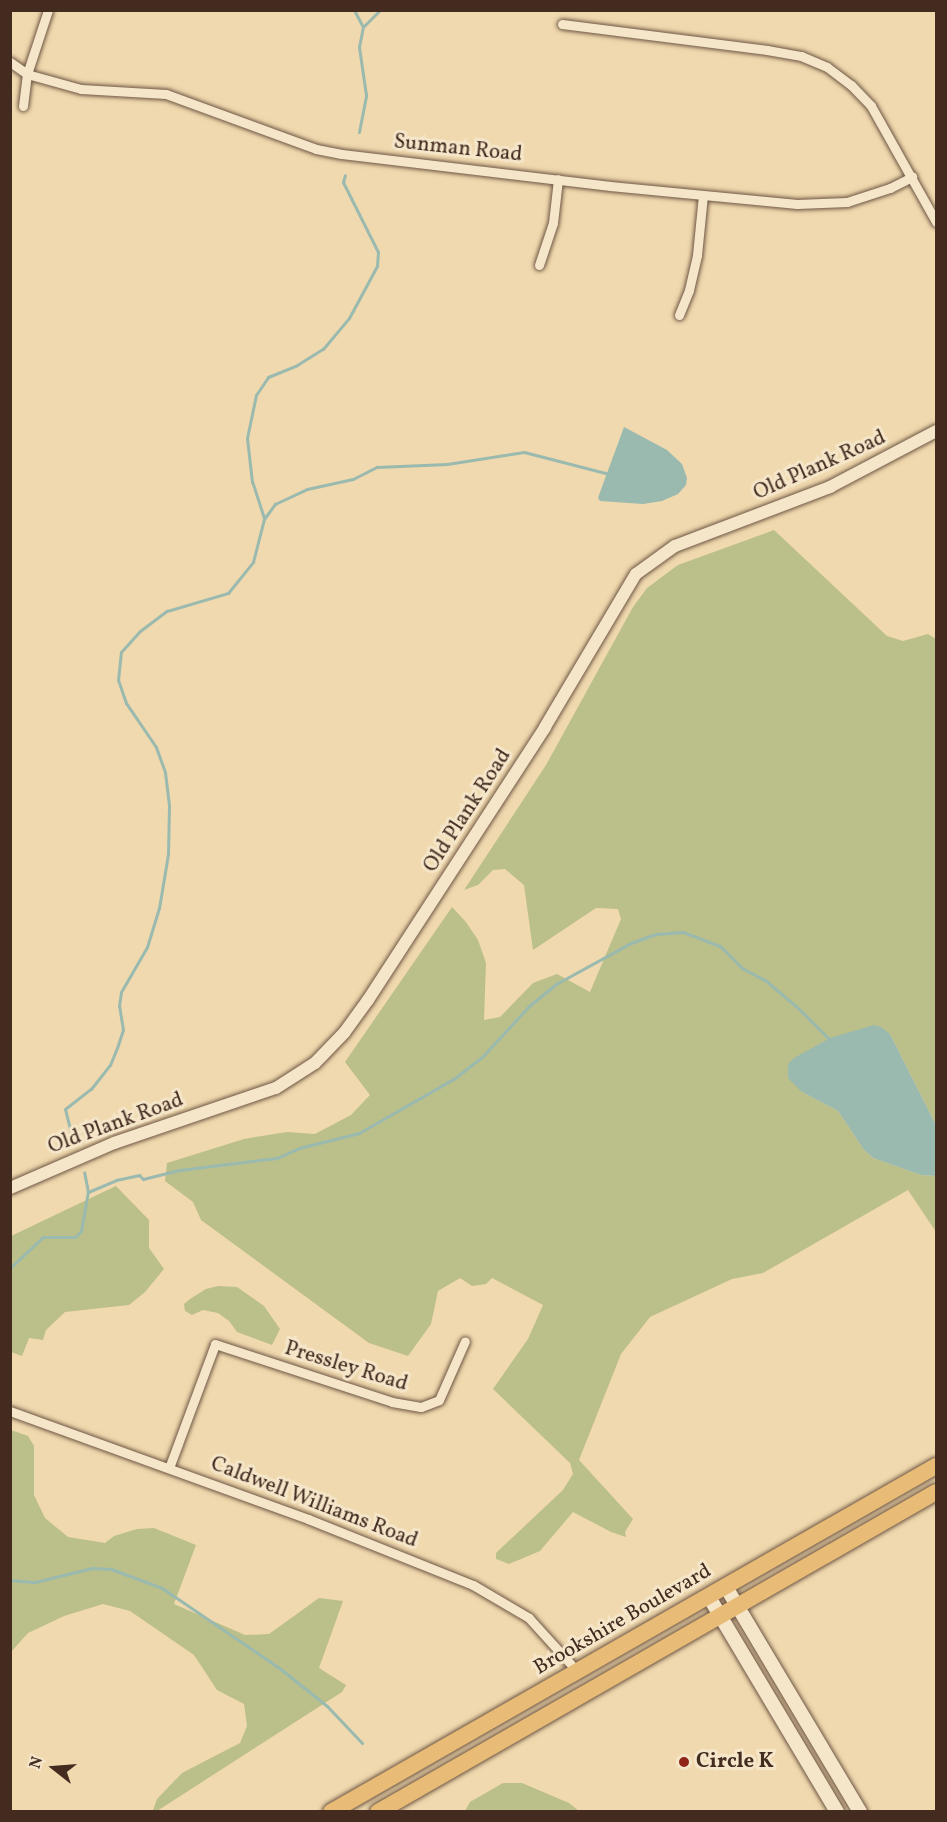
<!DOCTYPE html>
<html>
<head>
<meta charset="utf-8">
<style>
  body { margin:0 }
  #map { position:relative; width:947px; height:1822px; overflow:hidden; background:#f0d9ae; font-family:Vollkorn,serif }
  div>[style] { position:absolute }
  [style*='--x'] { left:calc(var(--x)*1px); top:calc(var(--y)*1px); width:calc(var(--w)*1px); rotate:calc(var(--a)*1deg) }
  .green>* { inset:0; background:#bbbf89 }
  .water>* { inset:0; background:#9abaaf }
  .stream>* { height:3px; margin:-1.5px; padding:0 1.5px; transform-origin:1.5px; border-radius:1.5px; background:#9abaaf }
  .roads { filter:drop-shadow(0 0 2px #6e5644) drop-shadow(0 0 2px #6e5644) }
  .minor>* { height:9px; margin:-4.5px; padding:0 4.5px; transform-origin:4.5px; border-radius:4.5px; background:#f5e6ca }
  .tertiary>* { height:12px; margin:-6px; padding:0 6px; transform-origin:6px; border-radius:6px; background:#f5e6ca }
  .secondary>* { height:14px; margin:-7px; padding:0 7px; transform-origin:7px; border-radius:7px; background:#f5e6ca }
  .trunk>* { height:16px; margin:-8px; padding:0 8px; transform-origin:8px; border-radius:8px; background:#e8bc77 }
  .dots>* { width:16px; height:16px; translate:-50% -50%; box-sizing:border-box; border:3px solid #f5e6ca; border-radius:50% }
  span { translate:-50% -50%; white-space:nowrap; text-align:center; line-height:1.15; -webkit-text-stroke:6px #f5e6ca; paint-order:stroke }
  .street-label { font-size:21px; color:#432b20 }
  .poi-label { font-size:21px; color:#432b20; font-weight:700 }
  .left { translate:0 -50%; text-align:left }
  .frame { position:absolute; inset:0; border:12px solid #432b20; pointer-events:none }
  .north { position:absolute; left:24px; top:1738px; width:60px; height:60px; -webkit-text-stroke:4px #f5e6ca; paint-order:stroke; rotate:287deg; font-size:16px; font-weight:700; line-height:24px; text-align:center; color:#432b20 }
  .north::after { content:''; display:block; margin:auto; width:21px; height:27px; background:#432b20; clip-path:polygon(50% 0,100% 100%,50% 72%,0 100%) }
</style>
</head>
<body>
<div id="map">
  <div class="green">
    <i style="clip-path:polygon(774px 530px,887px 636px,903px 641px,928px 634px,936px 639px,936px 1125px,890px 1034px,874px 1026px,832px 1039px,802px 1092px,838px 1111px,864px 1150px,873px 1158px,921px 1175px,936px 1176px,936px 1232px,908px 1190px,763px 1273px,732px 1279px,650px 1317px,621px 1354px,579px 1460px,633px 1519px,625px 1532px,626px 1537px,611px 1532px,573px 1512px,540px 1551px,509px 1564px,496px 1559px,496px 1553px,563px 1490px,573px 1474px,570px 1463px,493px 1389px,528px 1339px,543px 1305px,492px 1278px,486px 1284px,472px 1286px,460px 1278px,438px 1291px,431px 1324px,408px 1356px,369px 1343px,201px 1220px,193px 1202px,165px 1181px,167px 1163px,244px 1139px,287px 1132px,315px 1134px,351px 1115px,370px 1095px,345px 1062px,452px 907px,466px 922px,478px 940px,486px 963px,484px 1020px,500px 1017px,533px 983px,557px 974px,590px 992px,621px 919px,618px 909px,596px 908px,533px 950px,524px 885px,505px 869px,493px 870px,478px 885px,464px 890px,546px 765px,633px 607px,647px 588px,678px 565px)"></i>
    <i style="clip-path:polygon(116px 1186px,149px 1220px,149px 1248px,164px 1269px,145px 1292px,129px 1305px,65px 1312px,46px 1330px,43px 1340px,29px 1338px,22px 1356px,11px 1352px,11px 1236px)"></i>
    <i style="clip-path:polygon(218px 1286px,237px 1287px,264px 1306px,280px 1329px,272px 1345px,237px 1332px,229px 1321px,218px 1313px,203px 1310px,192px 1315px,185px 1311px,184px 1304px,190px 1299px,206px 1289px)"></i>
    <i style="clip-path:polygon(11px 1430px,28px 1436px,34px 1446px,34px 1495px,45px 1518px,68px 1537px,105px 1543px,114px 1536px,137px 1529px,154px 1528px,196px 1545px,174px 1604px,245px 1635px,269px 1634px,319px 1598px,343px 1601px,319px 1668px,346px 1685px,342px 1692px,157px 1811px,153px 1810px,157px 1799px,182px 1773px,240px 1743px,247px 1726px,244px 1704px,217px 1690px,194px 1655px,130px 1611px,103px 1604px,64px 1616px,28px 1633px,11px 1652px)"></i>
    <i style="clip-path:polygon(503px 1783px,522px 1783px,569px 1803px,579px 1811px,465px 1811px,470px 1802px)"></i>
  </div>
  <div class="water">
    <i style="clip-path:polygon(624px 427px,667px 450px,682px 464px,687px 478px,686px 485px,678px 494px,662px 501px,643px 504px,600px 501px,598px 498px,603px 484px)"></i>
    <i style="clip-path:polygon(874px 1025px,881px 1027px,890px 1034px,936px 1125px,936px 1176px,921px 1175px,873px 1158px,864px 1150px,838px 1111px,802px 1092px,788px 1078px,788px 1064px,794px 1058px,830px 1038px)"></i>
  </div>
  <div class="stream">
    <i style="--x:354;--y:10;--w:19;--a:62"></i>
    <i style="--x:359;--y:132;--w:38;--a:-79"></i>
    <i style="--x:366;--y:95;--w:49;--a:-98.3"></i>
    <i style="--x:359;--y:47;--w:20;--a:-79"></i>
    <i style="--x:363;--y:27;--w:24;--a:-45"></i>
    <i style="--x:264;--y:518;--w:38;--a:-108"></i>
    <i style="--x:252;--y:482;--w:44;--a:-96.5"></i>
    <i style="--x:247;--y:438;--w:44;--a:-78.2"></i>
    <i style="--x:256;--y:395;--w:22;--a:-56"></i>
    <i style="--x:268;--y:377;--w:31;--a:-22"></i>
    <i style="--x:297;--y:365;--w:31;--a:-32"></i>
    <i style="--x:323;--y:349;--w:40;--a:-50"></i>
    <i style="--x:349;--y:318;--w:59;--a:-61.7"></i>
    <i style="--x:377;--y:266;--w:14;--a:-86"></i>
    <i style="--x:378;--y:252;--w:78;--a:-116.6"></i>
    <i style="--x:343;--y:182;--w:7;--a:-74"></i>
    <i style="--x:74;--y:1145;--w:37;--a:-104"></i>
    <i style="--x:65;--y:1109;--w:33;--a:-38"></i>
    <i style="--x:91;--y:1089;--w:31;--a:-52"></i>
    <i style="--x:110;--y:1065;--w:18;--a:-68"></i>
    <i style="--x:117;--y:1048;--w:19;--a:-72"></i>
    <i style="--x:123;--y:1030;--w:24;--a:-99"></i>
    <i style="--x:119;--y:1006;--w:14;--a:-82"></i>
    <i style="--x:121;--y:992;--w:52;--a:-60"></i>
    <i style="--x:147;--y:947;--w:41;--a:-72.9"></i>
    <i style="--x:159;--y:908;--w:55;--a:-80.5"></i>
    <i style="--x:168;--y:854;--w:49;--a:-88.8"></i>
    <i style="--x:169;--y:805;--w:33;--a:-97"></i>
    <i style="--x:165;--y:772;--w:27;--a:-110"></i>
    <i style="--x:156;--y:747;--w:53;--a:-124.3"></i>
    <i style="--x:126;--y:703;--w:24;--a:-109"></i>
    <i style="--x:118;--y:680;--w:28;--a:-84"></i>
    <i style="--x:121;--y:652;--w:28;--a:-48"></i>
    <i style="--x:140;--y:631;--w:34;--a:-37"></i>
    <i style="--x:167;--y:611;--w:64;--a:-16.4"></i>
    <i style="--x:228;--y:593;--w:40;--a:-51"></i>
    <i style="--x:253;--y:562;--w:44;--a:-75.7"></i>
    <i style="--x:264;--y:519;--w:19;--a:-54"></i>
    <i style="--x:275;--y:504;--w:35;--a:-25"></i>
    <i style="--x:307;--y:489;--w:47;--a:-12.3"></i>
    <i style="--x:353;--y:479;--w:27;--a:-27"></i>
    <i style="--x:377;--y:467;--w:70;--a:-2.5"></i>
    <i style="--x:447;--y:464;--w:78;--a:-8.9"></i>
    <i style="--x:524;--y:452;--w:88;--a:14.5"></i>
    <i style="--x:88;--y:1192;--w:30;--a:-23"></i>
    <i style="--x:116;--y:1180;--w:24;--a:-12"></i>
    <i style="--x:139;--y:1175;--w:6;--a:45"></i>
    <i style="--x:143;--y:1179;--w:38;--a:-14"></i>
    <i style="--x:180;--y:1170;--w:98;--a:-7.1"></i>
    <i style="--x:277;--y:1158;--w:24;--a:-24"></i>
    <i style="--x:299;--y:1148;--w:62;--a:-14"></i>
    <i style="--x:359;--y:1133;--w:111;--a:-29.8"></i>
    <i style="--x:455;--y:1078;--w:34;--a:-38"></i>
    <i style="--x:482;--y:1057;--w:69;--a:-47.3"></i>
    <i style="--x:529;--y:1006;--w:35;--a:-39"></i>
    <i style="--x:556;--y:984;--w:85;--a:-28.7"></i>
    <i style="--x:631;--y:943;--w:27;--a:-20"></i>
    <i style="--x:656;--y:934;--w:27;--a:-4"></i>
    <i style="--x:683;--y:932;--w:40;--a:21"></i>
    <i style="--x:720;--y:946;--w:31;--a:45"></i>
    <i style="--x:742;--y:968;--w:26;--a:28"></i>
    <i style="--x:765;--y:980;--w:43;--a:40.3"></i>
    <i style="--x:798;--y:1008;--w:47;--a:45"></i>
    <i style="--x:10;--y:1268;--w:45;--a:-43.2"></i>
    <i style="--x:43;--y:1237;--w:32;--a:0"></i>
    <i style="--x:75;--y:1237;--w:8;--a:-45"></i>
    <i style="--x:81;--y:1231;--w:40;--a:-80"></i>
    <i style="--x:88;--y:1192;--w:20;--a:-101"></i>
    <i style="--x:10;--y:1580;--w:25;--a:5"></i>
    <i style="--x:35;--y:1582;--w:59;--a:-13.8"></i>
    <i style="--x:92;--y:1568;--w:19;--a:3"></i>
    <i style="--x:111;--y:1569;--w:54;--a:20.4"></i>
    <i style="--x:162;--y:1588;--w:140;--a:34.3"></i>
    <i style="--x:278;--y:1667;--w:63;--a:38.5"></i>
    <i style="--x:327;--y:1706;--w:51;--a:46.6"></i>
  </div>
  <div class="roads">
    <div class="minor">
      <i style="--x:562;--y:24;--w:207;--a:7.2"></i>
      <i style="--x:767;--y:50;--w:35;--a:10"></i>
      <i style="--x:801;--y:56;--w:28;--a:23"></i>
      <i style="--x:827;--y:67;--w:30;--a:37"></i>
      <i style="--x:851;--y:85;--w:29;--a:46"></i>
      <i style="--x:871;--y:106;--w:133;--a:60.7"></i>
      <i style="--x:10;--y:62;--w:21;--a:35"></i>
      <i style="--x:27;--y:74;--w:56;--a:15.5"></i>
      <i style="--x:81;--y:89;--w:85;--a:3.4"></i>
      <i style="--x:166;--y:94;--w:160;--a:20.1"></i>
      <i style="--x:316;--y:149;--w:26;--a:11"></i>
      <i style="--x:342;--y:154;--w:270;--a:6.8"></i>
      <i style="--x:610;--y:186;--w:188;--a:5.5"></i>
      <i style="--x:797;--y:204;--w:50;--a:-2.3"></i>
      <i style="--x:847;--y:202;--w:45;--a:-18"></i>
      <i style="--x:890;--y:188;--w:25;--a:-27"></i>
      <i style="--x:23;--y:106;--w:32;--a:-83"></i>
      <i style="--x:27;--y:74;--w:67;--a:-71.8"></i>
      <i style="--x:539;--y:265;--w:44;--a:-71.6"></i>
      <i style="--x:553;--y:223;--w:44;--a:-83.5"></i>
      <i style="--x:679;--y:315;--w:27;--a:-68"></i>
      <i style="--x:689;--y:290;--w:36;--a:-77"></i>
      <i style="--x:697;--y:255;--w:60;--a:-84.3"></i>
      <i style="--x:10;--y:1411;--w:317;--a:19.9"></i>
      <i style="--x:308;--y:1519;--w:178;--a:21.8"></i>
      <i style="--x:473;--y:1585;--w:65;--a:30.5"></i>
      <i style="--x:529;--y:1618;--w:73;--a:47.8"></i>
      <i style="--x:169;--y:1468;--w:132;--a:-69.6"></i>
      <i style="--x:215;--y:1344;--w:186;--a:18.1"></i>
      <i style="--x:392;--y:1402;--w:29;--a:10"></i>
      <i style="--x:421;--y:1407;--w:19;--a:-21"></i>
      <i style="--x:439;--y:1400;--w:64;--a:-66.2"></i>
    </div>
    <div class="tertiary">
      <i style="--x:10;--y:1188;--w:113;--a:-23.4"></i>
      <i style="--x:114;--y:1143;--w:171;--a:-18.8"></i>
      <i style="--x:276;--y:1088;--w:46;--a:-32.7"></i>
      <i style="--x:315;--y:1063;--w:42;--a:-46"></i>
      <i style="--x:344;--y:1033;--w:41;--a:-54"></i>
      <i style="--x:368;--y:1000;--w:325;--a:-57"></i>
      <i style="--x:545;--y:727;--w:178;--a:-59.3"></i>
      <i style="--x:636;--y:574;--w:48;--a:-35.7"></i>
      <i style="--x:675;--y:546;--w:166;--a:-20.8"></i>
      <i style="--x:830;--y:487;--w:120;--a:-27.8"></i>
    </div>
    <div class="secondary">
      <i style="--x:726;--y:1587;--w:262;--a:59.2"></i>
      <i style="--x:709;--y:1597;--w:250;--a:59.2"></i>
    </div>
    <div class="trunk">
      <i style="--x:331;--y:1812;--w:697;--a:-29.77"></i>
      <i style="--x:378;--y:1812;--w:643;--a:-29.83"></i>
    </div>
  </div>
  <div class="dots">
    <i style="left:684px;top:1762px;background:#8f2418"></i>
  </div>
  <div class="street-label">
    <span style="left:458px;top:149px;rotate:6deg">Sunman Road</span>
    <span style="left:820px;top:466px;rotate:-24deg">Old Plank Road</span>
    <span style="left:468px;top:811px;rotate:-57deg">Old Plank Road</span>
    <span style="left:116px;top:1124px;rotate:-20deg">Old Plank Road</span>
    <span style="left:346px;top:1367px;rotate:17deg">Pressley Road</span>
    <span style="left:314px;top:1503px;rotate:21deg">Caldwell Williams Road</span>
    <span style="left:623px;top:1620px;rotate:-30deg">Brookshire Boulevard</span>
  </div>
  <div class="poi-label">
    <span class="left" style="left:696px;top:1762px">Circle K</span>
  </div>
  <div class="frame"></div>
  <div class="north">N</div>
</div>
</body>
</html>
